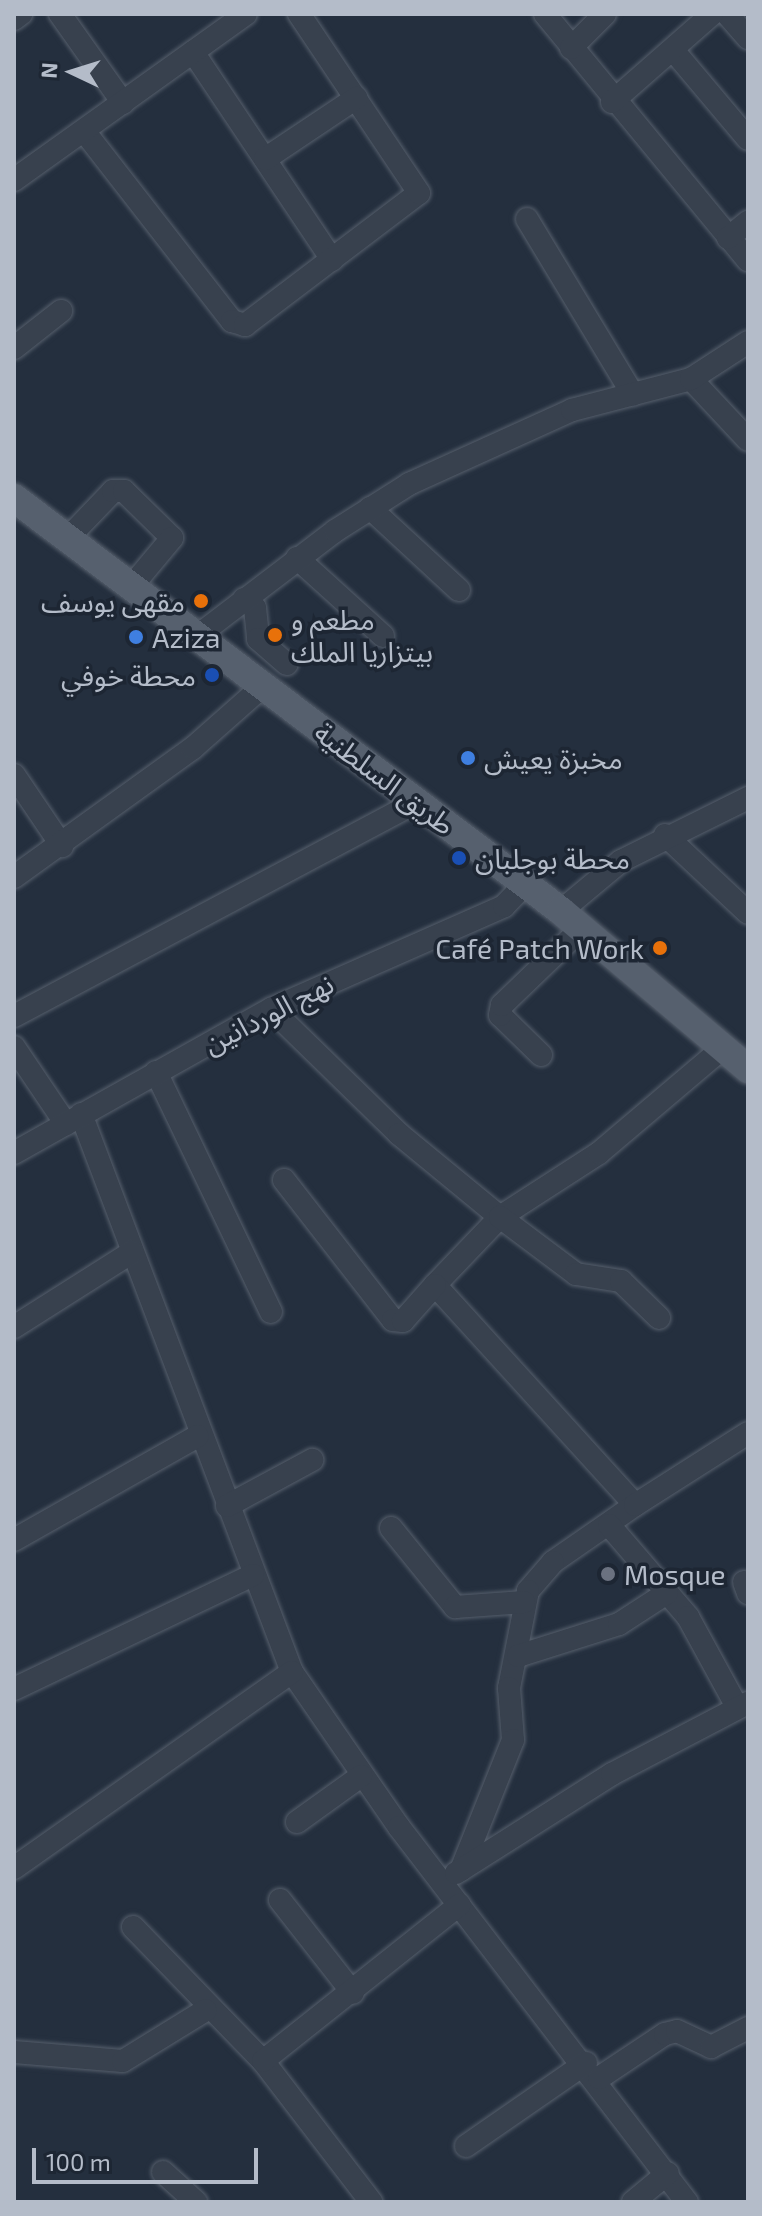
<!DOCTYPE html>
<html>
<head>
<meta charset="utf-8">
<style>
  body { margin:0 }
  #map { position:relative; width:762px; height:2216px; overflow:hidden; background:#242f3e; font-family:"Exo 2","Noto Sans Arabic",sans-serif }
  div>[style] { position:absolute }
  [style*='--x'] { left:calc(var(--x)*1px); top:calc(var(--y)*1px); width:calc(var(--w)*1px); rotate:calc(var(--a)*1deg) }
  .roads { filter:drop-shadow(0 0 2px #565f6c) drop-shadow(0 0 2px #565f6c) }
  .minor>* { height:22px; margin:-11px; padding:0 11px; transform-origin:11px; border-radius:11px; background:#38414e }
  .major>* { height:28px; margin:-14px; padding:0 14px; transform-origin:14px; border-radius:14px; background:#56606e }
  .dots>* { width:22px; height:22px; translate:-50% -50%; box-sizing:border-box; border:4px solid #1d2633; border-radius:50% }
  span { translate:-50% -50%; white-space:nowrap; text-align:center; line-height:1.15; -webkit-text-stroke:7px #1d2633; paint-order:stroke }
  .poi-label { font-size:28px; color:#b4bcc9 }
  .right { translate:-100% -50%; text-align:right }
  .left { translate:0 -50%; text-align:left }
  .street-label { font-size:28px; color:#b4bcc9 }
  .frame { position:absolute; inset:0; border:16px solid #b4bcc9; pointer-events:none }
  .north { position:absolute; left:32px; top:32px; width:80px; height:80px; -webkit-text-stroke:6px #1d2633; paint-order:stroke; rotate:274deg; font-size:22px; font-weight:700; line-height:32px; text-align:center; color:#b4bcc9 }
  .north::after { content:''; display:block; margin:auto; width:28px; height:36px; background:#b4bcc9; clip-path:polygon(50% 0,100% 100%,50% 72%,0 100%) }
  .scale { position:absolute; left:32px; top:2148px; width:226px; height:36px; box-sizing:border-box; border:4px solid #b4bcc9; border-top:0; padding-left:10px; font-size:24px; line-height:28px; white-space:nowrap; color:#b4bcc9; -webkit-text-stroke:6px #1d2633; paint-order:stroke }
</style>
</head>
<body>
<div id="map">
  <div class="roads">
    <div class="minor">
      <i style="--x:60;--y:14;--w:109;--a:54.7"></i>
      <i style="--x:545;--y:14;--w:319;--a:50.5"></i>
      <i style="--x:727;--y:14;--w:32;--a:49"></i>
      <i style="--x:14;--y:19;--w:9;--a:-36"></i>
      <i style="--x:571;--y:48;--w:48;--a:-45"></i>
      <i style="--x:673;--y:50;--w:116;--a:49.9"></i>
      <i style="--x:193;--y:52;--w:250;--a:56.2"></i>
      <i style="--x:612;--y:102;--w:133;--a:-41.3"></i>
      <i style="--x:84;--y:131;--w:241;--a:52.1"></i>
      <i style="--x:232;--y:321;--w:14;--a:17"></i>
      <i style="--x:245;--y:325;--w:218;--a:-37.2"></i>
      <i style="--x:419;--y:193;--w:216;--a:-123.8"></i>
      <i style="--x:265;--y:159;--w:110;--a:-33.8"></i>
      <i style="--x:14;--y:180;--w:285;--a:-35.6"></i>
      <i style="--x:527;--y:219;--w:205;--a:58.9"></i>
      <i style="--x:728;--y:238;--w:26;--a:-39"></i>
      <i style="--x:14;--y:348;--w:60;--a:-38.2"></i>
      <i style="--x:691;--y:379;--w:83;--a:46.9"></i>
      <i style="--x:370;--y:508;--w:121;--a:42.7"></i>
      <i style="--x:68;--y:538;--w:65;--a:-46.2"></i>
      <i style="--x:113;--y:491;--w:11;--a:0"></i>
      <i style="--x:124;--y:491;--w:67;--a:44.4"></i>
      <i style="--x:172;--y:538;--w:64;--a:129.9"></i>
      <i style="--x:297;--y:558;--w:116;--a:42.2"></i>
      <i style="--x:244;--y:599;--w:14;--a:39"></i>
      <i style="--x:255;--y:608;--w:31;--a:84"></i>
      <i style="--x:258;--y:639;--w:38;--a:41"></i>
      <i style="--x:196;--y:637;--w:175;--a:-37.3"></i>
      <i style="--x:335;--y:531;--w:88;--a:-32.4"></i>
      <i style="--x:409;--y:484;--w:179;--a:-24.4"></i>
      <i style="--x:572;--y:410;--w:123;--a:-14.6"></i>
      <i style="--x:691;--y:379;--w:68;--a:-33"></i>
      <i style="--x:14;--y:775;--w:86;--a:55.9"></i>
      <i style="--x:665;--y:835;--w:114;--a:43.2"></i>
      <i style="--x:14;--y:877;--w:221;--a:-35.8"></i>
      <i style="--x:193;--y:748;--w:92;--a:-41.5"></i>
      <i style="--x:561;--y:911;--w:78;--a:-39.8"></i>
      <i style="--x:621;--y:861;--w:142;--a:-26.4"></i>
      <i style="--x:271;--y:1009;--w:179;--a:44.3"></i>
      <i style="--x:399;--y:1134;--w:131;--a:39.4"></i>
      <i style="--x:500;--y:1217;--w:94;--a:133.7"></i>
      <i style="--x:435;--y:1285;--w:297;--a:47.7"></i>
      <i style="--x:635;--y:1505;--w:100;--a:145.2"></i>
      <i style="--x:553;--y:1562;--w:38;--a:131"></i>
      <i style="--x:528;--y:1591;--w:99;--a:101.1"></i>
      <i style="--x:509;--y:1688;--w:52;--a:85.6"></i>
      <i style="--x:513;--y:1740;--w:140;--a:111.8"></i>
      <i style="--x:14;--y:1016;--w:456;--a:-28"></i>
      <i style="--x:14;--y:1047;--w:93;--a:56"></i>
      <i style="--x:541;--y:1055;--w:57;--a:-135.7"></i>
      <i style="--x:500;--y:1015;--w:10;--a:-79"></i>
      <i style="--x:502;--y:1005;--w:111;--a:-43.9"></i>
      <i style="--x:156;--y:1072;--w:266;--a:64.4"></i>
      <i style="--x:81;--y:1114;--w:597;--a:69.29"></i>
      <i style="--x:292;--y:1672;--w:188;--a:55.4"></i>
      <i style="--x:399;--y:1827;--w:473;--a:52.5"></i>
      <i style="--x:14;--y:1153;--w:295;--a:-29.3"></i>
      <i style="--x:271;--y:1009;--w:255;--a:-23.8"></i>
      <i style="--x:504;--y:906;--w:30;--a:-46"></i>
      <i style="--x:284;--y:1180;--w:177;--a:52.1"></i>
      <i style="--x:393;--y:1320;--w:10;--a:6"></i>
      <i style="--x:403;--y:1321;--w:48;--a:-48.4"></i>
      <i style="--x:500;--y:1217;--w:118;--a:-32.9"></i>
      <i style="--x:599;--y:1153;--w:162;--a:-40.3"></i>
      <i style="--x:500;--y:1217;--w:95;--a:36.9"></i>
      <i style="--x:576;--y:1274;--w:46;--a:8.8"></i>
      <i style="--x:621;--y:1281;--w:53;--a:44.2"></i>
      <i style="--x:14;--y:1327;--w:140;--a:-32.4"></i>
      <i style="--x:635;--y:1505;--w:134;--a:-32.5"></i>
      <i style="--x:227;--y:1506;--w:97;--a:-28.4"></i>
      <i style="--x:609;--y:1525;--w:121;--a:49.3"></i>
      <i style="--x:688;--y:1617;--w:102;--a:61.4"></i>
      <i style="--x:391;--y:1528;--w:102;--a:51"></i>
      <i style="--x:455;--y:1607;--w:69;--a:-4.1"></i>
      <i style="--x:14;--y:1540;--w:211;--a:-29.5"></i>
      <i style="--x:744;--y:1582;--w:12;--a:70"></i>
      <i style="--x:518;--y:1656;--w:106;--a:-17.6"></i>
      <i style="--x:619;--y:1624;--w:57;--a:-32.9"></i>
      <i style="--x:14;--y:1689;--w:265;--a:-25.5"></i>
      <i style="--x:297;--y:1822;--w:79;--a:-35.7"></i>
      <i style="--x:14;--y:1868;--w:340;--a:-35.2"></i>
      <i style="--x:456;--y:1873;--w:185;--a:-32.4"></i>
      <i style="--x:612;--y:1774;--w:153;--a:-27.6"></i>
      <i style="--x:280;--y:1900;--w:118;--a:51.9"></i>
      <i style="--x:133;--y:1927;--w:187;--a:45.9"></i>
      <i style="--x:263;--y:2061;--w:178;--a:52.5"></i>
      <i style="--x:14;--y:2052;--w:109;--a:4.7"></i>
      <i style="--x:123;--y:2061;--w:97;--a:-31.6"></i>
      <i style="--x:263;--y:2061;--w:251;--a:-38.5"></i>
      <i style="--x:599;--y:2078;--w:79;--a:-33.7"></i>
      <i style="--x:665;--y:2034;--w:12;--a:-14"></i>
      <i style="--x:677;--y:2031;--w:38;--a:25"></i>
      <i style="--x:711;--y:2047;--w:42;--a:-27.2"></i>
      <i style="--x:466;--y:2146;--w:146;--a:-34.7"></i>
      <i style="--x:163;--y:2172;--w:45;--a:42.3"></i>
      <i style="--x:633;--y:2202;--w:45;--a:-39.6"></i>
    </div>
    <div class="major">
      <i style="--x:14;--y:498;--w:685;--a:37.05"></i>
      <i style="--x:561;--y:911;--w:245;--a:40.2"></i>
    </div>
  </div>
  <div class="dots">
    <i style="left:201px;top:601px;background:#e8710a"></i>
    <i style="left:275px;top:635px;background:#e8710a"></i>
    <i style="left:136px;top:637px;background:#3f7fe0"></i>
    <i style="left:212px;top:675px;background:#1a4fb4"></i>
    <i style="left:468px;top:758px;background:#3f7fe0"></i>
    <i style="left:459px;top:858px;background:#1a4fb4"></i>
    <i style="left:660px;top:948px;background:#e8710a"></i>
    <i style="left:608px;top:1574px;background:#6b7280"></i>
  </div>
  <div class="poi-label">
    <span class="right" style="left:185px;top:601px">مقهى يوسف</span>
    <span class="left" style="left:291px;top:635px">مطعم و<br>بيتزاريا الملك</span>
    <span class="left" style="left:152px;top:637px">Aziza</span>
    <span class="right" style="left:196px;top:675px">محطة خوفي</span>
    <span class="left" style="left:484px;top:758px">مخبزة يعيش</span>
    <span class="left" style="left:475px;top:858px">محطة بوجلبان</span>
    <span class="right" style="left:644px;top:948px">Café Patch Work</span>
    <span class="left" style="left:624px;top:1574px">Mosque</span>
  </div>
  <div class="street-label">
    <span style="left:385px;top:778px;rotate:37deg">طريق السلطنية</span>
    <span style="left:268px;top:1013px;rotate:-27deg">نهج الوردانين</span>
  </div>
  <div class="frame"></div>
  <div class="north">N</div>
  <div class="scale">100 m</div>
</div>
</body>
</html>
